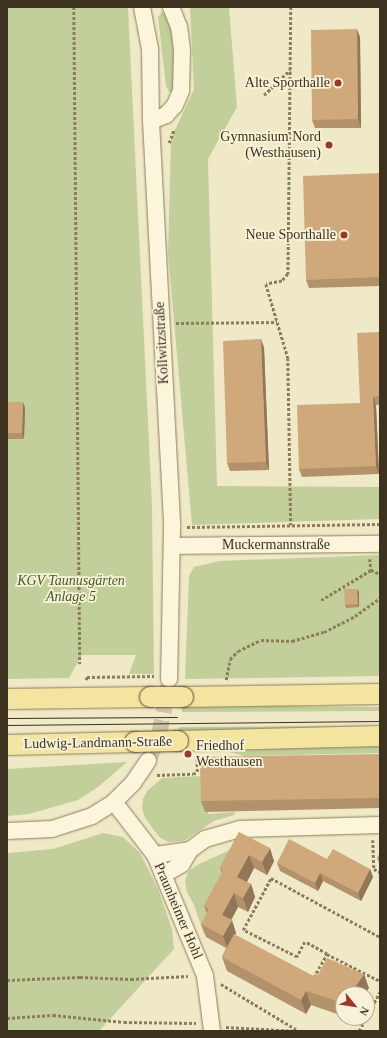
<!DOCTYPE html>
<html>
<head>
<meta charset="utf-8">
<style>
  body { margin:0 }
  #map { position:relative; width:387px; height:1038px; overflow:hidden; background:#f0e9c7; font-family:Georgia,serif }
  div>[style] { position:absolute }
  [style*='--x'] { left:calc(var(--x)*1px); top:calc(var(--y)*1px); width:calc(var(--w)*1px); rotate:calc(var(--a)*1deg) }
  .green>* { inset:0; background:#c2cf9a }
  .minor-tunnel>* { height:16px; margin-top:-8px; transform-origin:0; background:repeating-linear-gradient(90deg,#ccc4a6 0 16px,transparent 0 24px) }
  .path>* { height:2.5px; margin-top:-1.25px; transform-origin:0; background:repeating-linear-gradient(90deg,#8d7c5b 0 3px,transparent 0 5px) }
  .roads { filter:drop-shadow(0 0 1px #8d7c5b) drop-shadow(0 0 1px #8d7c5b) }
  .minor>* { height:16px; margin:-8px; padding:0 8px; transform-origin:8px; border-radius:8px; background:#faf5db }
  .major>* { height:20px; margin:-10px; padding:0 10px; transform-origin:10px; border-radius:10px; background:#f3e49f }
  .tram>* { height:1px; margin:-0.5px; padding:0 0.5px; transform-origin:0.5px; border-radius:0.5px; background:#3d3120 }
  .bridges { filter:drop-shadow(0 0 1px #5b4930) drop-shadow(0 0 1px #5b4930) }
  .major-bridge>* { height:20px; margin:-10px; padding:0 10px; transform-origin:10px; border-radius:10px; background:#f3e49f }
  .wall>* { inset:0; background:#b2916b }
  .shaded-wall>* { inset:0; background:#917657 }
  .building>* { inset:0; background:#cfa97c }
  .dots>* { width:11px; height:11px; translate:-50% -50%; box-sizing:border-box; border:2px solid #f7f2d7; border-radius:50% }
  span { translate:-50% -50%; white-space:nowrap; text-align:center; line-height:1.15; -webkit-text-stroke:3.5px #f7f2d7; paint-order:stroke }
  .poi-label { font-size:14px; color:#3d3120 }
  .right { translate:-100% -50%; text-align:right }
  .left { translate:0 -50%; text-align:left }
  .street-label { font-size:14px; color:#3d3120 }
  .park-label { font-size:14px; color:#465a26; font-style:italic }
  .frame { position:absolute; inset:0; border:8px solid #3d3120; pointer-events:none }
  .north { position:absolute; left:335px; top:986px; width:40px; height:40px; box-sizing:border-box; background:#f7f2d7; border:1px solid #ada58e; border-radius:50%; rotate:120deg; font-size:11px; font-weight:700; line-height:16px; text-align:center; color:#3d3120 }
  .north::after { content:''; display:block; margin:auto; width:14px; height:18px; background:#9e3729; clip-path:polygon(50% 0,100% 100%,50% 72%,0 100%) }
</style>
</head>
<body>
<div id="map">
  <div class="green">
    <i style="clip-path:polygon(7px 7px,128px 7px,152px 505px,154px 674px,129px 674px,136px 655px,82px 655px,69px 678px,7px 679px)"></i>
    <i style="clip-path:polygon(190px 7px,229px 7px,237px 107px,208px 159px,217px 486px,380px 487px,380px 519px,192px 525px,168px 253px,171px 139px,194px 89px)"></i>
    <i style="clip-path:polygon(162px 12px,169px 15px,176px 51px,174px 91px,169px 92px,166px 86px,158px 17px)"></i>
    <i style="clip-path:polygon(380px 555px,380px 676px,185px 679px,189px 576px,194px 567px,219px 561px)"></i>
    <i style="clip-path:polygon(182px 705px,380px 707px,380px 711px,182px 712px)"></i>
    <i style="clip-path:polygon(380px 726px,176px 732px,180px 727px)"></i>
    <i style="clip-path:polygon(380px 745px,380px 753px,244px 756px,230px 752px,232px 750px)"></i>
    <i style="clip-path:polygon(207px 759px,208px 814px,235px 812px,234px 815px,214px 821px,184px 841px,168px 842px,159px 837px,145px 818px,142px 808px,143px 799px,148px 790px,162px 778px,200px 776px,200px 760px)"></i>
    <i style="clip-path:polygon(127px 762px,98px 787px,78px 800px,29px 814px,7px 816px,7px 769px)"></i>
    <i style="clip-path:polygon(103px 833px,123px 837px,140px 853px,158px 889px,172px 929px,174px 949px,99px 1031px,7px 1031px,7px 853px,53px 849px)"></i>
    <i style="clip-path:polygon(243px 844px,210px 937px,204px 934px,194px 905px,187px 892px,185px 881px,188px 872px,197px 865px)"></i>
  </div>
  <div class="minor-tunnel">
    <i style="--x:148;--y:761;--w:27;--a:-66"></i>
    <i style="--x:159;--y:736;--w:51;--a:-79.8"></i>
  </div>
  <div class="path">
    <i style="--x:74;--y:7;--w:657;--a:89.48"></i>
    <i style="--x:291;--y:7;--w:267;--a:90.6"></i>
    <i style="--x:288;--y:274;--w:9;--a:131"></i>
    <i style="--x:282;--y:281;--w:16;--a:169"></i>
    <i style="--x:266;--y:284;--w:77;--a:73.4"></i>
    <i style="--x:288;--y:358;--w:167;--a:89"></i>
    <i style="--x:264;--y:95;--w:36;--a:-44"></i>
    <i style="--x:169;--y:143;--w:15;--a:-70"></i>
    <i style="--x:176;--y:323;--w:101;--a:-0.6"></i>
    <i style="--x:187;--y:527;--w:193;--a:-0.9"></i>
    <i style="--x:370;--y:559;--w:11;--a:85"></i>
    <i style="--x:321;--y:600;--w:58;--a:-31"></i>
    <i style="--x:371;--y:570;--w:10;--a:24"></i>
    <i style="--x:86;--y:680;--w:3;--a:-72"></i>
    <i style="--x:87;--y:677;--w:67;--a:-0.9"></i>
    <i style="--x:226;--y:680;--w:21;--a:-79"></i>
    <i style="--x:230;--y:659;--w:11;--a:-45"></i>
    <i style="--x:238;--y:651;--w:25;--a:-26"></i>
    <i style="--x:261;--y:640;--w:31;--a:2"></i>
    <i style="--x:292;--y:641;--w:33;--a:-16"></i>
    <i style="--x:324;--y:632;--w:35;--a:-27"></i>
    <i style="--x:355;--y:616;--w:31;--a:-36"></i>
    <i style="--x:157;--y:775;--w:36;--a:-2"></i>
    <i style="--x:193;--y:774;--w:4;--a:-27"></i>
    <i style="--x:197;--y:772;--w:16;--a:-90"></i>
    <i style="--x:373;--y:840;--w:29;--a:88"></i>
    <i style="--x:374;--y:869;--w:7;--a:27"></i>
    <i style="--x:327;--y:954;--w:25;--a:-151"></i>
    <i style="--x:305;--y:942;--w:17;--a:118"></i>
    <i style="--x:297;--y:957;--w:60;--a:-153.4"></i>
    <i style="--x:243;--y:930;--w:59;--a:-61.7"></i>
    <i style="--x:271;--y:878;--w:124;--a:28.4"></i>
    <i style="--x:316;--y:973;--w:22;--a:-60"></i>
    <i style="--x:327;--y:954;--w:59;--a:27"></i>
    <i style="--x:7;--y:980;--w:73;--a:-2.4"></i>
    <i style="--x:80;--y:977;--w:51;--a:2.2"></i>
    <i style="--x:131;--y:979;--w:57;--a:-3"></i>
    <i style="--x:221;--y:984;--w:91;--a:31.1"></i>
    <i style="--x:367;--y:1016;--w:27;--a:-62"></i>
    <i style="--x:7;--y:1018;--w:46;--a:-3.7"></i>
    <i style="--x:53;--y:1015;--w:71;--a:5.6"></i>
    <i style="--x:124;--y:1022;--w:72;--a:0.8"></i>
    <i style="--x:226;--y:1027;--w:71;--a:3.2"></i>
    <i style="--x:359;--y:1031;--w:15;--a:-62"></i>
  </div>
  <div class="roads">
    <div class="minor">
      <i style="--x:142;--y:7;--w:43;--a:79.2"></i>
      <i style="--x:150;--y:49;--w:72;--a:89.2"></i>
      <i style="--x:151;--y:121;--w:407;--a:87"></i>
      <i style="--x:172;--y:527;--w:152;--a:91.1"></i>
      <i style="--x:151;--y:121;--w:16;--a:-22"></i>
      <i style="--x:166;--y:115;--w:13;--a:-48"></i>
      <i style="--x:175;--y:105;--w:15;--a:-67"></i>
      <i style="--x:181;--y:91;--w:41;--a:-88.6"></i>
      <i style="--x:182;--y:50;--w:23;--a:-97"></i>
      <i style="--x:179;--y:27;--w:22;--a:-112"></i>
      <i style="--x:172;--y:546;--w:208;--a:-0.6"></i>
      <i style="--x:114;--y:802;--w:67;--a:52.3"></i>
      <i style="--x:155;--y:855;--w:131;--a:67.5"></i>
      <i style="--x:205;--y:976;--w:55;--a:82.7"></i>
      <i style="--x:7;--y:831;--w:45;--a:-2.5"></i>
      <i style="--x:52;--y:829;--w:42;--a:-18"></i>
      <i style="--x:92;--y:816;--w:26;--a:-32"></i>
      <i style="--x:114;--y:802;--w:27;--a:-45"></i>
      <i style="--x:133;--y:783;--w:27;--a:-56"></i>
      <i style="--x:190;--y:850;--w:19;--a:-36"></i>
      <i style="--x:205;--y:839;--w:35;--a:-16"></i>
      <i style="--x:239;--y:829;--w:141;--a:-1.6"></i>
      <i style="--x:155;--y:855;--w:35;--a:-8"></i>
      <i style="--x:190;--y:850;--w:16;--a:120"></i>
      <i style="--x:182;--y:864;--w:22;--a:150"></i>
    </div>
    <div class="major">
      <i style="--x:183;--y:697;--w:197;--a:-0.9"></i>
      <i style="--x:7;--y:699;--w:143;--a:-0.8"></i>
      <i style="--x:178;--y:741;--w:202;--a:-1.4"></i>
      <i style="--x:7;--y:745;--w:128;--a:-1.3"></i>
    </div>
  </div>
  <div class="tram">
    <i style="--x:7;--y:718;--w:170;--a:-0.3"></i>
    <i style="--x:7;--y:725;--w:373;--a:-0.6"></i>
  </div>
  <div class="bridges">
    <div class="major-bridge">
      <i style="--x:150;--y:697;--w:33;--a:0"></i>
      <i style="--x:135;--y:742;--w:43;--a:-1.3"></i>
    </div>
  </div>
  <div class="wall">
    <i style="clip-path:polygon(360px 37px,361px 128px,315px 128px,312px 120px)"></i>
    <i style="clip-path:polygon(380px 173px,380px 286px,309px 288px,306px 280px)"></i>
    <i style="clip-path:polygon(380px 332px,380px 405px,376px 405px,379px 474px,302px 477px,299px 469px,360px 403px)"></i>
    <i style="clip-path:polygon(261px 339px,264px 348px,269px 470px,230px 471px,227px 463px)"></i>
    <i style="clip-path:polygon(7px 402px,25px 408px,24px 439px,7px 439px)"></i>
    <i style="clip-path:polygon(359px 592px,359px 607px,346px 608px,345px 605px)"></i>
    <i style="clip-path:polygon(380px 754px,380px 808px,205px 812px,201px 801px)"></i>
    <i style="clip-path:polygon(239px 832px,274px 861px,267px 875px,254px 868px,247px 882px,251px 884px,255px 897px,248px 912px,238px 907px,231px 920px,236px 933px,235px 935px,313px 976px,318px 975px,369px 988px,343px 994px,343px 1016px,311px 1005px,306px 1014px,227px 971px,222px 957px,226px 948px,206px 937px,201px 924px,207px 914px,204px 906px,222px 873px,220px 868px)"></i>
    <i style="clip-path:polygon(380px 853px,380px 865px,377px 858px)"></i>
    <i style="clip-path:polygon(327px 859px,370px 869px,373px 877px,361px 901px,323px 881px,318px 891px,280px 871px,277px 863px)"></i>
  </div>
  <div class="shaded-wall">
    <i style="clip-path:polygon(357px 29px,360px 37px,361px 128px,358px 119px)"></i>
    <i style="clip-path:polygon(261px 339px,264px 348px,269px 470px,266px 462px)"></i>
    <i style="clip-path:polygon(373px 397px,376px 405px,379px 474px,376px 466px)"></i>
    <i style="clip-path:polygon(23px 402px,25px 408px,24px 439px,22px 433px)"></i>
    <i style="clip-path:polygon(357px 589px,359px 592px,359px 607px,358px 604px)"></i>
    <i style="clip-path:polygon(270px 848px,274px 861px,267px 875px,262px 862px)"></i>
    <i style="clip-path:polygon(249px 855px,254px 868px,242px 891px,237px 877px)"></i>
    <i style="clip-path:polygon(370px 869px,373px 877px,361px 901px,358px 893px)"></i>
    <i style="clip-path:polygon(320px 873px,323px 881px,318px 891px,315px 883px)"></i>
    <i style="clip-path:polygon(251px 884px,255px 897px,248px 912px,243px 898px)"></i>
    <i style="clip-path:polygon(234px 893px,238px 907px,227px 928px,222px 915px)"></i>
    <i style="clip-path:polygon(232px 920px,236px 933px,228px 949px,223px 936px)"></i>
    <i style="clip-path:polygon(364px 974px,369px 988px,365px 994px,350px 994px)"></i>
    <i style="clip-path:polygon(306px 991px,311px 1005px,306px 1014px,301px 1000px)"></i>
  </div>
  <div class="building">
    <i style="clip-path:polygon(357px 29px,358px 119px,312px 120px,311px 30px)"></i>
    <i style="clip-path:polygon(380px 173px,380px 277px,306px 280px,303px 176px)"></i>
    <i style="clip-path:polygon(380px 332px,380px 396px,373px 397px,376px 466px,299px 469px,297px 405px,360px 403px,357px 333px)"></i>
    <i style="clip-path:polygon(261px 339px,266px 462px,227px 463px,223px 341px)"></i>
    <i style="clip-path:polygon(7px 402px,23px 402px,22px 433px,7px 433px)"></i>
    <i style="clip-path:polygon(344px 589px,357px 589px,358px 604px,345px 605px)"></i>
    <i style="clip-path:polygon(380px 754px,380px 798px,201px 801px,200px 757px)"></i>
    <i style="clip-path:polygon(239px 832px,270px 848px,262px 862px,249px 855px,237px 877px,251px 884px,243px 898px,234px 893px,222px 915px,232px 920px,223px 936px,201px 924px,209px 909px,204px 906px,223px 870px,220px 868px)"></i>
    <i style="clip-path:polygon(289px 839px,327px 859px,333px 849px,370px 869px,358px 893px,320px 873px,315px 883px,277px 863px)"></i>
    <i style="clip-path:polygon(380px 853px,380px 859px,377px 858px)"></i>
    <i style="clip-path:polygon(234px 934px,313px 976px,314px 974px,318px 975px,327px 958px,364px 974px,350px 994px,343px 994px,343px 1003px,306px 991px,301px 1000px,222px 957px)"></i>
  </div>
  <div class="dots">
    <i style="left:338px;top:83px;background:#9e3729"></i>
    <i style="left:329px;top:145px;background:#9e3729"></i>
    <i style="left:344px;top:235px;background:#9e3729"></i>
    <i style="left:188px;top:754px;background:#9e3729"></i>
  </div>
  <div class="poi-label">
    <span class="right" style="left:330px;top:83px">Alte Sporthalle</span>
    <span class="right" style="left:321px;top:145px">Gymnasium Nord<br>(Westhausen)</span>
    <span class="right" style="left:336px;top:235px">Neue Sporthalle</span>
    <span class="left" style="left:196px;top:754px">Friedhof<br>Westhausen</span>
  </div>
  <div class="street-label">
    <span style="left:162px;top:343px;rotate:-93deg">Kollwitzstraße</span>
    <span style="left:276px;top:545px">Muckermannstraße</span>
    <span style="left:98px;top:743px;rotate:-1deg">Ludwig-Landmann-Straße</span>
    <span style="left:178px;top:911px;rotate:67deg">Praunheimer Hohl</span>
  </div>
  <div class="park-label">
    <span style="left:71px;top:589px">KGV Taunusgärten<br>Anlage 5</span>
  </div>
  <div class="frame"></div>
  <div class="north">N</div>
</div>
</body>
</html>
